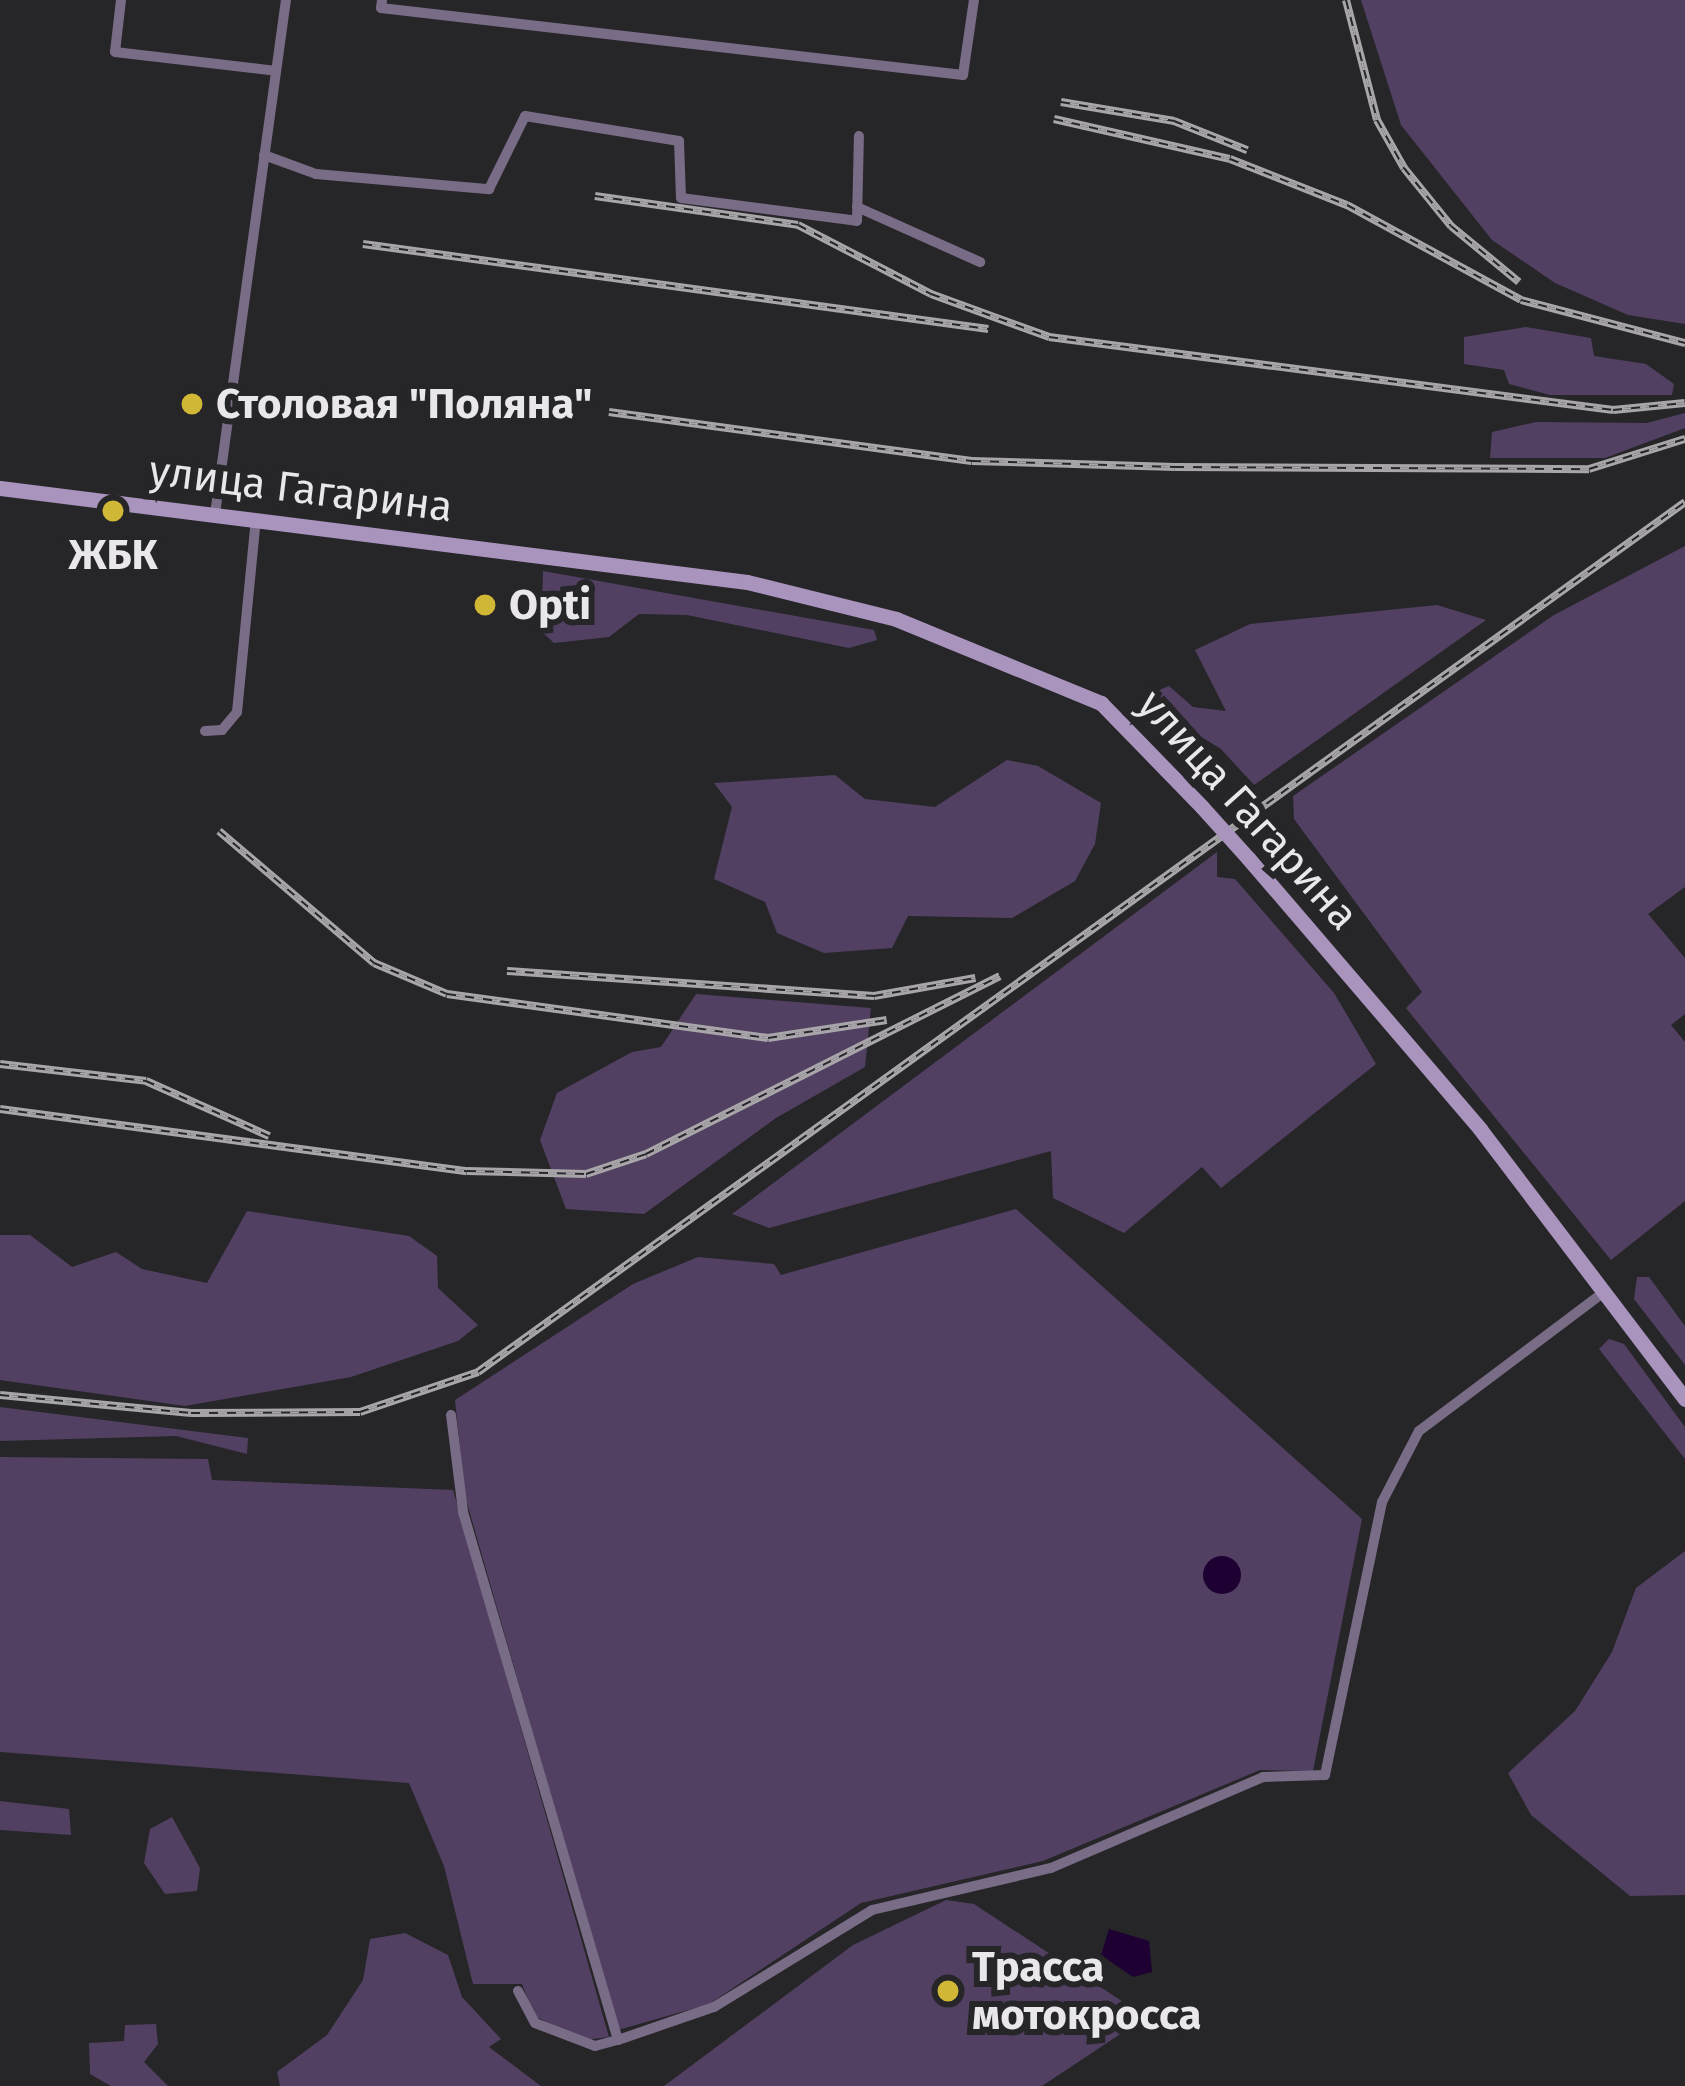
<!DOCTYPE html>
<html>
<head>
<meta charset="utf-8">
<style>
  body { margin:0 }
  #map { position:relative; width:1685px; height:2086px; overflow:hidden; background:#262528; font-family:"Fira Sans",sans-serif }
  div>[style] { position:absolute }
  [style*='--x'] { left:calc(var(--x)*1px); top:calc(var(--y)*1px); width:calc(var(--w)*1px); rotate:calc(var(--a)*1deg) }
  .green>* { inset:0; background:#524062 }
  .water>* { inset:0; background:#1e0032 }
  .round { border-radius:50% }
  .street>* { height:10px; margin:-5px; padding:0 5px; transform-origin:5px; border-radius:5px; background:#796c86 }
  .secondary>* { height:15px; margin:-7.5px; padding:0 7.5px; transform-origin:7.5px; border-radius:7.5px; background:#a994be }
  .rail>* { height:8px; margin-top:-4px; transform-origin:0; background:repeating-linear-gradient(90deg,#262528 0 9px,#a8a6a9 0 18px); box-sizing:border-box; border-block:3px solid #a8a6a9 }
  .secondary-bridge>* { height:15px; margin:-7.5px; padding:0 7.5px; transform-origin:7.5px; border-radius:7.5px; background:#a994be }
  .dots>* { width:33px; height:33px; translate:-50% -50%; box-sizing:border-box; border:6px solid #262528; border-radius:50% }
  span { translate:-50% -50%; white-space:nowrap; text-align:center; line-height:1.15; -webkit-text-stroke:12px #262528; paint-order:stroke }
  .poi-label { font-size:42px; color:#e9e7ea; font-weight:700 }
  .left { translate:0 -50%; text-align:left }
  .street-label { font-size:42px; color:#e9e7ea }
</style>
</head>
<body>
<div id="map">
  <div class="green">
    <i style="clip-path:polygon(1361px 0,1685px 0,1685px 324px,1628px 315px,1555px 283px,1492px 240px,1401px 125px)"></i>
    <i style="clip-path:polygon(1526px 327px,1591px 338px,1594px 356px,1646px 364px,1674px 384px,1672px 395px,1550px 395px,1509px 384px,1504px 370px,1464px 364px,1464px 337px)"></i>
    <i style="clip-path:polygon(1685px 413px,1685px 428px,1605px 458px,1490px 458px,1492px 432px,1536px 422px,1647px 423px)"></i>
    <i style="clip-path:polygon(1685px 546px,1685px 887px,1648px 914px,1685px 958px,1685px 1014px,1671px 1025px,1685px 1042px,1685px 1201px,1611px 1260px,1406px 1008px,1422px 992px,1294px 819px,1293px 796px,1554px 615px)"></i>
    <i style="clip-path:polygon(543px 571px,874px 630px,877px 640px,849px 648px,687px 615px,639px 614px,609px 637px,554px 643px,541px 631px)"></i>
    <i style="clip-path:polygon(1437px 605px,1486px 620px,1254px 785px,1221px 749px,1156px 709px,1157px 691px,1169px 686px,1193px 707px,1226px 711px,1195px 650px,1250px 624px)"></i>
    <i style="clip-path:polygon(1007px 760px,1038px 766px,1101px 803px,1095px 844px,1075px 881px,1012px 918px,908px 916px,892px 948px,824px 953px,777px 933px,765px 902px,714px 879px,732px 807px,714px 783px,835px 775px,865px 799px,935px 807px)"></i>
    <i style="clip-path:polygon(1217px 852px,1217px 877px,1235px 879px,1334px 993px,1376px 1064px,1221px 1188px,1202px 1167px,1124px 1233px,1053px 1198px,1051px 1151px,769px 1228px,732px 1214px)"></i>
    <i style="clip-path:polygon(696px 994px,871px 1008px,865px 1067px,776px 1118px,644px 1214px,566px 1209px,540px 1140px,557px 1093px,632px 1052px,661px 1047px)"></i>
    <i style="clip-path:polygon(1016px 1209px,1362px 1519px,1313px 1771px,1260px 1770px,1043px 1861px,861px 1903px,709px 2004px,618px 2030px,465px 1496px,455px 1400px,633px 1284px,698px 1257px,774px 1264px,781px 1275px)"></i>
    <i style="clip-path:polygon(247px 1211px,409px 1236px,437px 1256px,438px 1288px,478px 1325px,458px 1341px,351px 1377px,185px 1406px,0 1380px,0 1235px,30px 1235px,72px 1267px,116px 1252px,142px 1269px,207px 1283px)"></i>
    <i style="clip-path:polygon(1637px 1277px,1649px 1277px,1685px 1326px,1685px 1365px,1634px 1299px)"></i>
    <i style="clip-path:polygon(1609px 1339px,1624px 1344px,1685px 1427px,1685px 1459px,1599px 1349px)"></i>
    <i style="clip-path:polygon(0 1407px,248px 1438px,247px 1454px,176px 1436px,0 1441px)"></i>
    <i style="clip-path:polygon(0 1457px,208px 1459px,212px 1480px,453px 1490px,609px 2037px,586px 2040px,534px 2016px,522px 1984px,473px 1984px,444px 1866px,409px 1783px,0 1752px)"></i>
    <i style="clip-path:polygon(1685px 1551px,1685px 1895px,1630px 1896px,1531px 1815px,1508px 1773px,1575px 1711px,1612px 1652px,1636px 1588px)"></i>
    <i style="clip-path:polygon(0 1801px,69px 1809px,71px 1835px,0 1830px)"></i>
    <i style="clip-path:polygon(172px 1817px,200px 1868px,197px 1891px,165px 1894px,144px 1863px,150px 1829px)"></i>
    <i style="clip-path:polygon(946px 1900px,974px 1904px,1146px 2017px,1042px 2086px,664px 2086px,853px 1945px)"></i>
    <i style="clip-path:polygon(405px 1933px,448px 1955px,462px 1997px,501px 2039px,489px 2047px,541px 2086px,280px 2086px,277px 2072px,327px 2035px,363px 1980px,370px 1939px)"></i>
    <i style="clip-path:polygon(156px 2024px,158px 2044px,144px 2062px,168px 2086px,111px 2086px,90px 2074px,89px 2043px,124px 2041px,125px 2025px)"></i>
  </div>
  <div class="water">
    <i class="round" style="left:1203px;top:1556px;width:38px;height:38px"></i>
    <i style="clip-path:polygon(1109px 1929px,1149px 1941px,1152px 1972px,1133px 1977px,1101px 1955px)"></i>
  </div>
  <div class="street">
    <i style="--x:121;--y:0;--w:52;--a:96.6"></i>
    <i style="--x:115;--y:52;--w:162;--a:6.7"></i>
    <i style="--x:382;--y:0;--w:8;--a:97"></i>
    <i style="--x:381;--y:8;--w:586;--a:6.57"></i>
    <i style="--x:963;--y:75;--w:76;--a:-81.7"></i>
    <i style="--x:264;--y:155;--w:55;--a:20.1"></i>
    <i style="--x:316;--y:174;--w:174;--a:5"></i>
    <i style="--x:489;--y:189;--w:81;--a:-63.7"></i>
    <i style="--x:525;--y:116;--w:156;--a:9.2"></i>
    <i style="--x:679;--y:141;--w:57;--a:88"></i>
    <i style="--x:681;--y:198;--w:177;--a:7.4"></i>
    <i style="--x:857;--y:221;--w:85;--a:-88.7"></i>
    <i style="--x:857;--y:207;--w:135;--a:24.1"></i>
    <i style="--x:215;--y:514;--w:519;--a:-82.14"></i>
    <i style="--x:205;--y:731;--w:17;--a:-3"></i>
    <i style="--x:222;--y:730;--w:23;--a:-50"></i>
    <i style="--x:237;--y:712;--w:194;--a:-84.4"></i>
    <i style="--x:451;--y:1415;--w:98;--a:82.9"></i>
    <i style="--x:463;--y:1512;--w:550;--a:73.64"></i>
    <i style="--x:618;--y:2040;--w:102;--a:-19"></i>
    <i style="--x:714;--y:2007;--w:185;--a:-31.5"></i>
    <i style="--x:872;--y:1910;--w:184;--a:-13.2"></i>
    <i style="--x:1051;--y:1868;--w:231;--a:-23.2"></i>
    <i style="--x:1263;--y:1777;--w:62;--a:-1.8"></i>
    <i style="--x:1325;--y:1775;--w:279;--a:-78.2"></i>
    <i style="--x:1382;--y:1502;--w:80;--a:-62.5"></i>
    <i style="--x:1419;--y:1431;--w:231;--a:-36.9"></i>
    <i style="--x:518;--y:1991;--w:36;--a:62"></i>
    <i style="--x:535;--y:2023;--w:64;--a:21"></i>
    <i style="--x:595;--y:2046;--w:24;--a:-15"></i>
  </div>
  <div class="secondary">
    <i style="--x:0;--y:488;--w:753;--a:7.17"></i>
    <i style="--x:747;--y:582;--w:154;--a:13.9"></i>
    <i style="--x:896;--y:619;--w:222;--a:22.3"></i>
    <i style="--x:1101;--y:703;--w:145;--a:45.8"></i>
    <i style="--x:1248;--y:858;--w:357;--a:49.4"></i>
    <i style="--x:1480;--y:1129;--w:339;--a:52.8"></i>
  </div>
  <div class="rail">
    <i style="--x:1346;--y:0;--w:124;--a:75.5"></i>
    <i style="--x:1377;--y:120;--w:55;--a:60.6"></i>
    <i style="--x:1404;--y:168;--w:75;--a:51"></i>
    <i style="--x:1451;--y:226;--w:88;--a:39.5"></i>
    <i style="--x:1061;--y:102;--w:115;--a:9.5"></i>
    <i style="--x:1174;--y:121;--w:79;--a:21.7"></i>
    <i style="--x:1054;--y:119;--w:180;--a:12.8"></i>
    <i style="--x:1230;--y:159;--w:126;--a:21.5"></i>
    <i style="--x:1347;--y:205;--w:198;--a:28.6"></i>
    <i style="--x:1521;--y:300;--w:170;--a:14.7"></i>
    <i style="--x:595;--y:196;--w:205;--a:8.1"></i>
    <i style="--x:798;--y:225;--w:150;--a:27.4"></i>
    <i style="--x:931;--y:294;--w:126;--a:20"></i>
    <i style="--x:1049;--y:337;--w:569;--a:7.37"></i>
    <i style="--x:1613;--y:410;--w:72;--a:-5.6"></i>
    <i style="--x:363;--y:244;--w:631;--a:7.74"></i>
    <i style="--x:609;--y:412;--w:366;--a:7.7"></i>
    <i style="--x:972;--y:461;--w:203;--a:1.7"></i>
    <i style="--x:1175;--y:467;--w:414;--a:0.3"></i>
    <i style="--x:1589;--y:469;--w:101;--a:-17.4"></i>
    <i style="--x:219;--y:831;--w:204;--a:40.4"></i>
    <i style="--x:374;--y:963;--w:79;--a:23"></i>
    <i style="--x:447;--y:994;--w:324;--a:7.8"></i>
    <i style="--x:768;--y:1038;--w:120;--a:-8.6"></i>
    <i style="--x:507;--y:971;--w:368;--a:3.9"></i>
    <i style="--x:874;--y:996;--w:103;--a:-10.1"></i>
    <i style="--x:0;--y:1064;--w:147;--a:6.6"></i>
    <i style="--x:146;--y:1081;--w:135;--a:24.1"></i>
    <i style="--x:0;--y:1109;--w:471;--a:7.6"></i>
    <i style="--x:467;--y:1171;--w:119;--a:1.4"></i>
    <i style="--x:586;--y:1174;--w:63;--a:-18.4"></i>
    <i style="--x:646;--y:1154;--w:396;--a:-26.7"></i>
    <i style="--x:0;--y:1395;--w:192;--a:5.4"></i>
    <i style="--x:191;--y:1413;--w:169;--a:-0.3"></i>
    <i style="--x:360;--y:1412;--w:125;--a:-18.7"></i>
    <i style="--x:478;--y:1372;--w:1488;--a:-35.78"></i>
  </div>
  <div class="secondary-bridge">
    <i style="--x:1202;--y:807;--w:69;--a:48"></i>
  </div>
  <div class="dots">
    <i style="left:192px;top:404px;background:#d0b736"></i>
    <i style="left:113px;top:511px;background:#d0b736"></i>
    <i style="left:485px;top:605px;background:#d0b736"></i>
    <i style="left:948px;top:1991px;background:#d0b736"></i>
  </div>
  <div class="poi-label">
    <span class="left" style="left:216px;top:404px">Столовая "Поляна"</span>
    <span style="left:113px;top:555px">ЖБК</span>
    <span class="left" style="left:509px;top:605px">Opti</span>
    <span class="left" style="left:972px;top:1991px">Трасса<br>мотокросса</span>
  </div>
  <div class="street-label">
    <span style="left:301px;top:489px;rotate:7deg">улица Гагарина</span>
    <span style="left:1248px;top:810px;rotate:48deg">улица Гагарина</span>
  </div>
</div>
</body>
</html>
